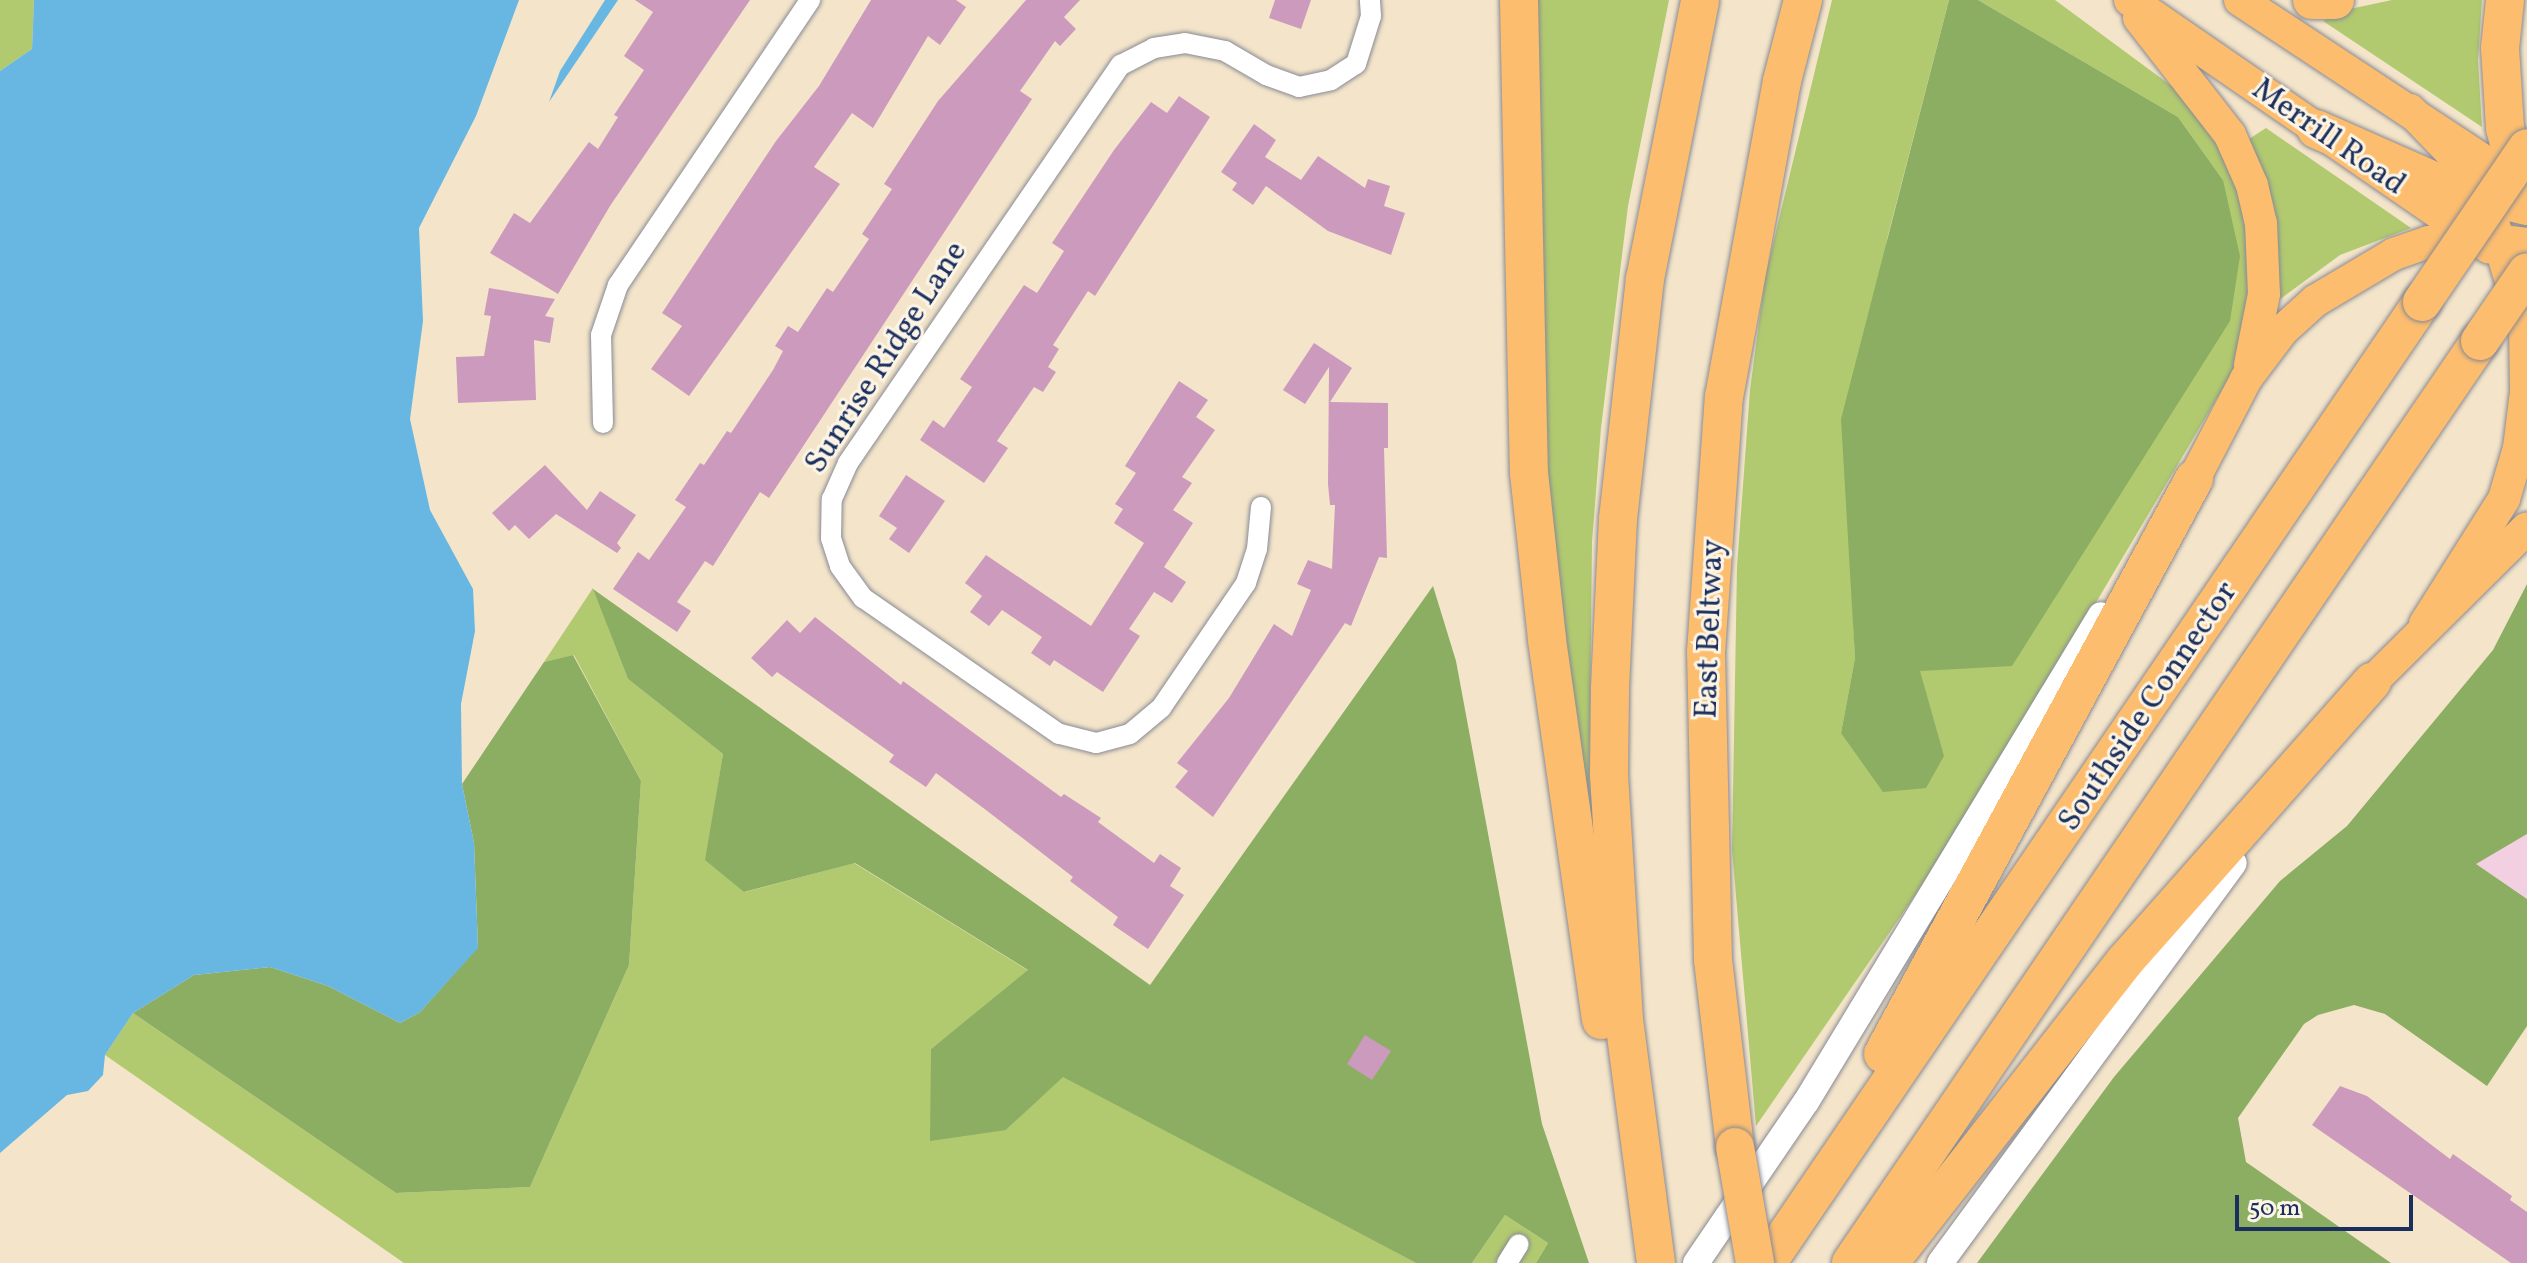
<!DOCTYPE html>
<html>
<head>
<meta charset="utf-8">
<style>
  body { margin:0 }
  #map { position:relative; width:2527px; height:1263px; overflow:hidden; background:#f4e5ca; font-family:Vollkorn,serif }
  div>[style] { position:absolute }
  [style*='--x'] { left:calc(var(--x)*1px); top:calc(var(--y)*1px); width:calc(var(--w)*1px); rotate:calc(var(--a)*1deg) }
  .built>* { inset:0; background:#f2cfe1 }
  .green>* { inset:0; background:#b1ca6f }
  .forest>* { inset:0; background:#8cae62 }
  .water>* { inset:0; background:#68b6e2 }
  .building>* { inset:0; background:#cb9abd }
  .roads { filter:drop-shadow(0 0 2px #888a94) drop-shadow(0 0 2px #888a94) }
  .minor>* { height:20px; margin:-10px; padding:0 10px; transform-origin:10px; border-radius:10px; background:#fff }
  .tertiary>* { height:26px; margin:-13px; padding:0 13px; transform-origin:13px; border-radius:13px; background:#fff }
  .primary>* { height:32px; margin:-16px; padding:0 16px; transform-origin:16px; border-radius:16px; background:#fcbd6f }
  .motorway>* { height:38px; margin:-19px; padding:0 19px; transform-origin:19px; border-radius:19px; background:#fcbd6f }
  .bridges { filter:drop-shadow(0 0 2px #888a94) drop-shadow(0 0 2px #888a94) }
  .motorway-bridge>* { height:38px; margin:-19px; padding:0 19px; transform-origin:19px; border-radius:19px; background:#fcbd6f }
  span { translate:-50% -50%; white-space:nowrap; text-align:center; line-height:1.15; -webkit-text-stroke:6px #fcf5e5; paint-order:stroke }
  .street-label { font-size:32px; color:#1b2f5e }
  .scale { position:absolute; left:2235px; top:1195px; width:178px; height:36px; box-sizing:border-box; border:4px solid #1b2f5e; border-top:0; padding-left:10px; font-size:24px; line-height:28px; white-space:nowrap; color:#1b2f5e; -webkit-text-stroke:6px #fcf5e5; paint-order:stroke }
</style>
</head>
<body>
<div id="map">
  <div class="built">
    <i style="clip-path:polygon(2527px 834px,2527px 899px,2475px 864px)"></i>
  </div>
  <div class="green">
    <i style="clip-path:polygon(0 0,34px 0,32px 49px,0 71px)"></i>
    <i style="clip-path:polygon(1529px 0,1669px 0,1628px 206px,1601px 428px,1592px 542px,1589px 818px,1547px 558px)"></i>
    <i style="clip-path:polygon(1832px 0,1949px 0,1887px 239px,1850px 553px,1855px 658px,1841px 733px,1919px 671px,2223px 180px,2178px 117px,1978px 0,2055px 0,2177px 90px,2236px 171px,2252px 241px,2250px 314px,2235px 368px,2037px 702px,1945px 852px,1756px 1126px,1732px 850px,1737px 567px,1750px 390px,1765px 277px)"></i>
    <i style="clip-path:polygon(2392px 0,2482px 0,2478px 60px,2482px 127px,2323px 21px,2345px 10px)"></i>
    <i style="clip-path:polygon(2266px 128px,2411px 228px,2340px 255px,2279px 300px,2275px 217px,2249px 139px)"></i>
    <i style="clip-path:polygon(593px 588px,628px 679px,723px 754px,706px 860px,745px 892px,854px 863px,1029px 971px,931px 1049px,1006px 1130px,1063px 1076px,1416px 1263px,404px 1263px,105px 1055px,133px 1013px,396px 1193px,530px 1187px,629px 965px,641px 781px,574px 655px,544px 662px)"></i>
    <i style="clip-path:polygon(1505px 1215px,1548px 1243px,1536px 1263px,1472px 1263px)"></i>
  </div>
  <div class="forest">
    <i style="clip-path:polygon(1949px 0,1978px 0,2178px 117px,2223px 180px,2240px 256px,2230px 321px,2012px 666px,1920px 671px,1944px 756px,1926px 788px,1883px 792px,1841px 733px,1855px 658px,1841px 419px)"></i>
    <i style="clip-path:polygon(2527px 584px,2527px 834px,2476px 864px,2527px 899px,2527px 1026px,2487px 1086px,2385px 1014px,2354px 1005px,2318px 1015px,2304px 1024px,2238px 1118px,2246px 1162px,2391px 1263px,1977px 1263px,2114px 1077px,2280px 881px,2347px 826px,2493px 650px)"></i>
    <i style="clip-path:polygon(1433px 586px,1456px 661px,1542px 1124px,1589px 1263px,1536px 1263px,1548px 1243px,1505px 1215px,1472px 1263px,1416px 1263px,1063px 1077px,1006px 1130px,930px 1141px,931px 1049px,1028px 970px,855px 863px,744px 892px,705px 860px,723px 754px,628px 679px,593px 589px,1150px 985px)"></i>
    <i style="clip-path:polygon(573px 655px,641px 781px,629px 965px,530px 1187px,396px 1193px,133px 1013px,194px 975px,270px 967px,328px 986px,400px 1023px,420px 1012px,478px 947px,474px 843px,462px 784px,544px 662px)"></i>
  </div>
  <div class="water">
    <i style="clip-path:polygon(34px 0,519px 0,476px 116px,419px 228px,423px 321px,410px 419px,430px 510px,473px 589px,475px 631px,461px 704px,462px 784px,474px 843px,478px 948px,420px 1012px,400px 1023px,328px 986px,270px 967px,194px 975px,133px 1013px,105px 1055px,103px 1075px,88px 1091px,67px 1095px,0 1153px,0 71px,32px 49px)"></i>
    <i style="clip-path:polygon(605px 0,618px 0,549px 102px,560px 71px)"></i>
  </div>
  <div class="building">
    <i style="clip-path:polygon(635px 0,750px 0,610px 206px,558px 294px,490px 253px,514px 213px,530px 223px,589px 142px,598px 149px,618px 117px,614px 115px,644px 70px,624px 56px,653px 12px)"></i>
    <i style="clip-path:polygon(871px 0,956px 0,966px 7px,940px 45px,928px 36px,873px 128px,852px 113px,814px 167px,840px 184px,689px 396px,651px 369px,682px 326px,662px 313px,776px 141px,819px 86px)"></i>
    <i style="clip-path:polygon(1026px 0,1080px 0,1064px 17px,1076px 29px,1060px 46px,1055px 41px,1020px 91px,1032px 99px,769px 498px,760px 492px,713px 566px,705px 561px,677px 602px,691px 611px,677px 632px,613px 589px,638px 552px,649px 560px,686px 507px,675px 500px,700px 463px,704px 465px,727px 431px,731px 433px,773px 370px,783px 351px,775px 346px,788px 326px,798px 332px,827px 288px,833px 292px,869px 239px,862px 234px,892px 189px,884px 184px,938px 101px)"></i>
    <i style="clip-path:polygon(1275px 0,1311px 0,1301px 29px,1269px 18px)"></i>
    <i style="clip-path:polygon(1179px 96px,1210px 117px,1095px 296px,1088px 291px,1053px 345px,1059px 349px,1048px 367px,1056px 372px,1043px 392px,1034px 387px,997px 441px,1008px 448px,984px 483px,920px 440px,933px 420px,944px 428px,972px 387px,960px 379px,1024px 285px,1037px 293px,1064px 251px,1052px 243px,1114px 150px,1151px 102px,1167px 113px)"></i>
    <i style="clip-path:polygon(1254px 124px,1276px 140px,1265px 157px,1301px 180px,1318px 156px,1365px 188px,1368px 179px,1390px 186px,1384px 206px,1405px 213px,1391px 255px,1328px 231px,1266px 186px,1253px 205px,1232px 190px,1237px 183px,1221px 172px)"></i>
    <i style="clip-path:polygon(489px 288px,555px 299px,545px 316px,554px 318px,550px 343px,534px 340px,536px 400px,458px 403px,456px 357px,484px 356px,491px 316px,484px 315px)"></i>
    <i style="clip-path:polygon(1314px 343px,1352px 368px,1330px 402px,1388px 403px,1388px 448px,1384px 448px,1387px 558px,1379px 557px,1351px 626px,1345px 623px,1213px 817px,1175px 787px,1188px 771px,1177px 763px,1229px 698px,1274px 624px,1292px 636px,1311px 590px,1297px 584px,1308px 560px,1332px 569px,1335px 505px,1330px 505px,1328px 484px,1329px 367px,1305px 404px,1283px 390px)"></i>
    <i style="clip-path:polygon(1179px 381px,1208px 400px,1196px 417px,1215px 430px,1182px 477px,1192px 483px,1173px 510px,1193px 523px,1164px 567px,1186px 582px,1172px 603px,1154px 592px,1129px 629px,1140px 636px,1103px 692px,1054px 660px,1050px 666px,1031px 653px,1042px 637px,1002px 610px,989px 626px,970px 612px,982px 596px,965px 583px,986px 555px,1091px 626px,1144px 543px,1114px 523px,1123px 509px,1115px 504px,1136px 473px,1125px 466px)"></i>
    <i style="clip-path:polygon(545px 465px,587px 510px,600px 491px,636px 515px,617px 543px,621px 548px,617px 553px,556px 514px,529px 539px,515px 525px,509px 531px,492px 513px)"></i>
    <i style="clip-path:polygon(906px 475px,945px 501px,909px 553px,889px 539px,897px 528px,879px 516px)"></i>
    <i style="clip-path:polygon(815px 617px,901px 685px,903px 681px,1061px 797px,1064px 794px,1101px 818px,1098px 822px,1154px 863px,1160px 854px,1181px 868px,1170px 886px,1184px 895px,1148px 949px,1113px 925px,1118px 917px,1070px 881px,1073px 877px,986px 810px,936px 773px,926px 787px,889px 762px,894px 755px,777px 672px,772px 677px,751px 658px,787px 620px,800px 633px)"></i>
    <i style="clip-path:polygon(1365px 1035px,1391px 1051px,1372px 1080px,1347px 1064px)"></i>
    <i style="clip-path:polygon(2340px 1086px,2367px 1096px,2450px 1159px,2453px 1154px,2512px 1196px,2510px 1200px,2527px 1212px,2527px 1263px,2511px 1263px,2312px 1125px)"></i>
  </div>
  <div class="roads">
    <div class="minor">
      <i style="--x:603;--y:423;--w:88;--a:-91.3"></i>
      <i style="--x:601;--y:335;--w:53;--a:-71.2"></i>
      <i style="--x:618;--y:285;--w:344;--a:-56"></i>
      <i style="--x:1261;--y:507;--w:42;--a:95.4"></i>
      <i style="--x:1257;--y:549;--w:36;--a:108"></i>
      <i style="--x:1246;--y:583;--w:151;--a:124.2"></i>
      <i style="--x:1161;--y:708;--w:40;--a:140"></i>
      <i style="--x:1130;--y:734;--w:35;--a:165"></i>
      <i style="--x:1096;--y:743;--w:38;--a:-166"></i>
      <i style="--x:1059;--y:734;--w:239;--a:-145.2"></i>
      <i style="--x:863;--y:598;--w:39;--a:-126"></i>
      <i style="--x:840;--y:566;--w:29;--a:-108"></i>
      <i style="--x:831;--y:538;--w:39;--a:-89"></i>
      <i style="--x:832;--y:499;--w:39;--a:-66"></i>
      <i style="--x:848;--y:463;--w:483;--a:-55.6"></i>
      <i style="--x:1121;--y:65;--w:37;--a:-27"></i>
      <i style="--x:1154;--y:48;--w:31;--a:-9"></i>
      <i style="--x:1185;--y:43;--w:41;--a:11.3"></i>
      <i style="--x:1225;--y:51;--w:48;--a:30.3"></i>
      <i style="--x:1266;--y:75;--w:35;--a:20"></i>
      <i style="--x:1299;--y:87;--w:33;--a:-12"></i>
      <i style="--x:1331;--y:80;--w:30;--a:-33"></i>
      <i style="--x:1356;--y:64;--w:50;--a:-72.6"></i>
      <i style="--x:1371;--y:16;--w:16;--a:-94"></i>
      <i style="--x:1507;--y:1263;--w:22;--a:-58"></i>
    </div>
    <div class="tertiary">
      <i style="--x:1696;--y:1263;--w:195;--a:-55.7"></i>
      <i style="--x:1806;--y:1102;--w:569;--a:-58.79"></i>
      <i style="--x:1940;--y:1263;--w:496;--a:-53.7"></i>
    </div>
    <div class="primary">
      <i style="--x:2130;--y:0;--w:436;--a:34.6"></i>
      <i style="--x:2240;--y:0;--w:344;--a:33.4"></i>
      <i style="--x:2139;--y:18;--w:148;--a:52.1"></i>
      <i style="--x:2230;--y:135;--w:55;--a:66.3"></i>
      <i style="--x:2252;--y:185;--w:39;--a:77"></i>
      <i style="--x:2261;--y:223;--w:71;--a:87.6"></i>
      <i style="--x:2264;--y:294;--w:72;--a:101.2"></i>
      <i style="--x:2410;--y:110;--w:76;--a:46.1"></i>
      <i style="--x:2463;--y:165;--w:41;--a:55.9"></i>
      <i style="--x:2486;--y:199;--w:134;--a:73.1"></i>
      <i style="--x:2525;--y:327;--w:65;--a:89.1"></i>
      <i style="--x:2526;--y:392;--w:56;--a:97.1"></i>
      <i style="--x:2519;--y:448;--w:53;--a:106.4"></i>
      <i style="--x:2504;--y:499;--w:148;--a:122.3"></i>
      <i style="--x:2194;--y:479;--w:113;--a:-62.5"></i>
      <i style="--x:2246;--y:379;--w:60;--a:-53.1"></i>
      <i style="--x:2282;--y:331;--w:45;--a:-42.3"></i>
      <i style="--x:2315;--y:301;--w:92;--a:-30.7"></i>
      <i style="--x:2394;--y:254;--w:37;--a:-19"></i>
      <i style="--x:2429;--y:242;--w:43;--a:-6.6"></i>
      <i style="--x:2472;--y:237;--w:55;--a:7.3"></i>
      <i style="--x:2372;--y:682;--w:218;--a:-44.8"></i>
    </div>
    <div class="motorway">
      <i style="--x:1519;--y:0;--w:473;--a:88.8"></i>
      <i style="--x:1529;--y:473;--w:168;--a:83.8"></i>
      <i style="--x:1547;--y:640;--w:384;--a:81.9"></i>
      <i style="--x:2312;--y:0;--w:23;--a:0"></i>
      <i style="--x:2505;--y:0;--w:48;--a:95.9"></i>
      <i style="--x:2500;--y:48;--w:80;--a:86.4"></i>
      <i style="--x:2505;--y:128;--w:68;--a:75.6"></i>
      <i style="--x:2316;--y:129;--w:146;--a:23.8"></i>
      <i style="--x:2450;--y:188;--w:79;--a:13.2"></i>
      <i style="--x:1883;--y:1054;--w:654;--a:-61.59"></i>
      <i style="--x:1735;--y:1147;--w:188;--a:-96.7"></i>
      <i style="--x:1713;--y:960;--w:308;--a:-91.3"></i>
      <i style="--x:1706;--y:652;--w:256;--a:-86"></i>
      <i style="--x:1724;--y:397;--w:321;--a:-79.6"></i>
      <i style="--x:1782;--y:81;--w:84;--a:-75.5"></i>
      <i style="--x:1656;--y:1263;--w:245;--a:-97.5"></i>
      <i style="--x:1624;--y:1020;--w:246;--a:-93.5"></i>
      <i style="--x:1609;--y:774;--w:86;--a:-89.3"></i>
      <i style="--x:1610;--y:688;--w:169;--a:-87.3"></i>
      <i style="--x:1618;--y:519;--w:242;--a:-83.6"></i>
      <i style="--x:1645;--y:279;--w:284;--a:-78.8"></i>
      <i style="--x:1767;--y:1263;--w:1163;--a:-55.72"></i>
      <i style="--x:1851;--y:1263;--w:1116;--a:-55.7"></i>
      <i style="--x:1889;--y:1263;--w:383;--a:-52"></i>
      <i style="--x:2125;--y:961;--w:373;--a:-48.5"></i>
    </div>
  </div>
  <div class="bridges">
    <div class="motorway-bridge">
      <i style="--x:2422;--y:302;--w:186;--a:-55.7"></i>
      <i style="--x:2480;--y:341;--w:83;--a:-55.7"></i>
      <i style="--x:1735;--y:1147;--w:118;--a:80.2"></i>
    </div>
  </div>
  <div class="street-label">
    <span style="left:2328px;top:138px;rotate:35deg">Merrill Road</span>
    <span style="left:887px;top:358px;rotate:-57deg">Sunrise Ridge Lane</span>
    <span style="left:1711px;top:629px;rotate:-88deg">East Beltway</span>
    <span style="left:2149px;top:707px;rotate:-56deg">Southside Connector</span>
  </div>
  <div class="scale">50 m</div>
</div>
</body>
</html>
